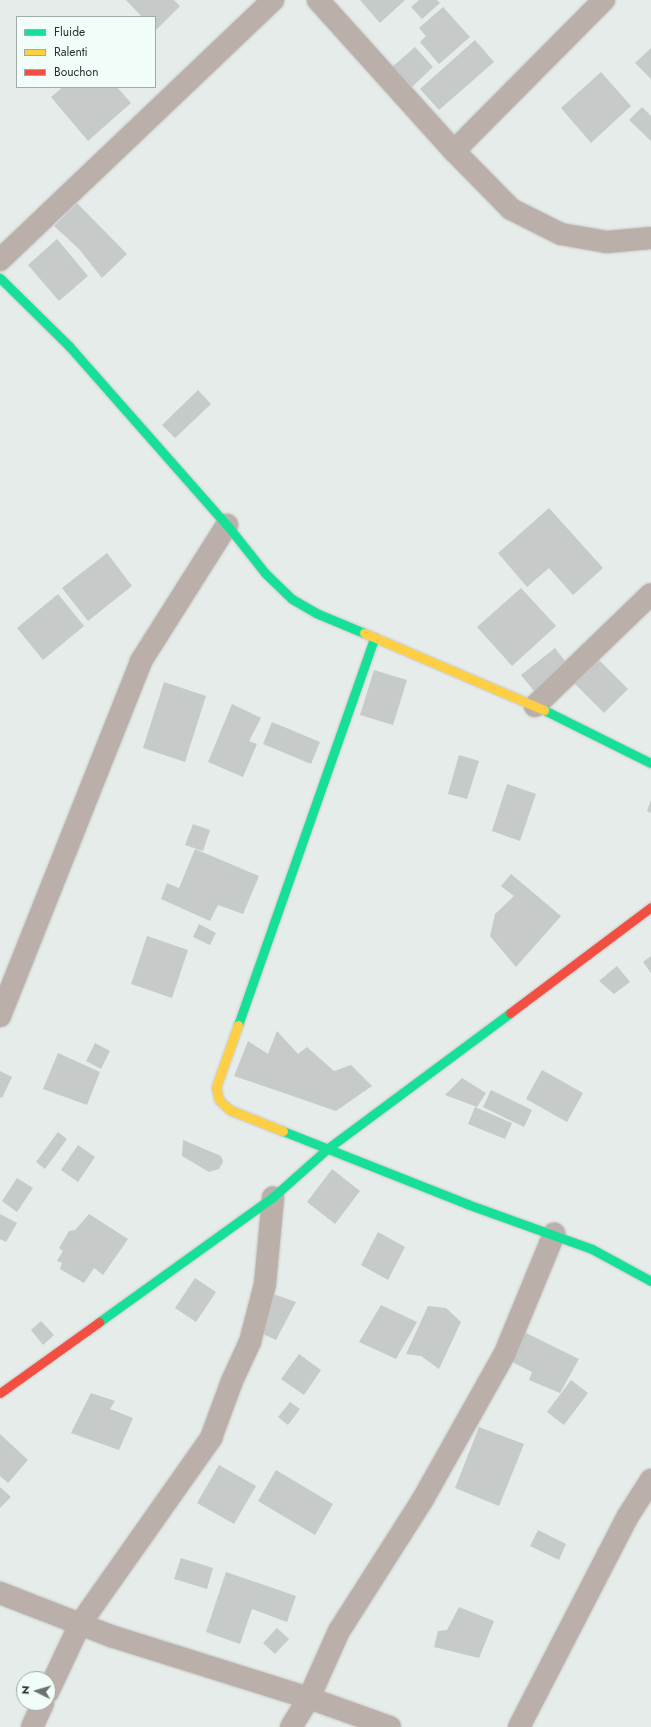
<!DOCTYPE html>
<html>
<head>
<meta charset="utf-8">
<style>
  body { margin:0 }
  #map { position:relative; width:651px; height:1727px; overflow:hidden; background:#e6ecea; font-family:Jost,sans-serif }
  div>[style] { position:absolute }
  [style*='--x'] { left:calc(var(--x)*1px); top:calc(var(--y)*1px); width:calc(var(--w)*1px); rotate:calc(var(--a)*1deg) }
  .building>* { inset:0; background:#c6cac8 }
  .roads { filter:drop-shadow(0 0 1px #c5c9c8) drop-shadow(0 0 1px #c5c9c8) }
  .street>* { height:22px; margin:-11px; padding:0 11px; transform-origin:11px; border-radius:11px; background:#bab0a9 }
  .fast>* { height:9px; margin:-4.5px; padding:0 4.5px; transform-origin:4.5px; border-radius:4.5px; background:#16e098 }
  .slow>* { height:9px; margin:-4.5px; padding:0 4.5px; transform-origin:4.5px; border-radius:4.5px; background:#ffcf43 }
  .jam>* { height:9px; margin:-4.5px; padding:0 4.5px; transform-origin:4.5px; border-radius:4.5px; background:#f24e42 }
  span { translate:-50% -50%; white-space:nowrap; text-align:center; line-height:1.15; -webkit-text-stroke:4px #f1fdf8; paint-order:stroke }
  .legend { position:absolute; left:16px; top:16px; width:140px; height:72px; box-sizing:border-box; background:#f1fdf8; border:1px solid #a1aaa7; margin:0; padding:5px 7px; list-style:none; font-size:12px; color:#2a2e2d }
  .legend li { display:flex; align-items:center; gap:8px; height:20px }
  .legend b { width:20px; border:1px solid #a1aaa7 }
  .north { position:absolute; left:16px; top:1671px; width:40px; height:40px; box-sizing:border-box; background:#f1fdf8; border:1px solid #a1aaa7; border-radius:50%; rotate:275deg; font-size:11px; font-weight:700; line-height:16px; text-align:center; color:#2a2e2d }
  .north::after { content:''; display:block; margin:auto; width:14px; height:18px; background:#6c706f; clip-path:polygon(50% 0,100% 100%,50% 72%,0 100%) }
</style>
</head>
<body>
<div id="map">
  <div class="building">
    <i style="clip-path:polygon(126px 0,174px 0,180px 6px,155px 31px,155px 17px,142px 17px)"></i>
    <i style="clip-path:polygon(360px 0,405px 0,380px 23px)"></i>
    <i style="clip-path:polygon(419px 0,437px 0,440px 3px,422px 19px,411px 7px)"></i>
    <i style="clip-path:polygon(443px 7px,470px 37px,439px 64px,420px 42px,426px 36px,419px 28px)"></i>
    <i style="clip-path:polygon(475px 40px,494px 62px,439px 110px,420px 89px)"></i>
    <i style="clip-path:polygon(415px 47px,433px 67px,411px 88px,392px 67px)"></i>
    <i style="clip-path:polygon(651px 48px,651px 79px,635px 63px)"></i>
    <i style="clip-path:polygon(601px 72px,631px 106px,591px 143px,561px 108px)"></i>
    <i style="clip-path:polygon(63px 87px,117px 87px,131px 103px,88px 141px,51px 97px)"></i>
    <i style="clip-path:polygon(642px 107px,651px 116px,651px 141px,629px 120px)"></i>
    <i style="clip-path:polygon(77px 203px,127px 254px,102px 278px,79px 249px,54px 226px)"></i>
    <i style="clip-path:polygon(57px 239px,88px 276px,59px 301px,28px 265px)"></i>
    <i style="clip-path:polygon(198px 390px,211px 404px,175px 438px,162px 425px)"></i>
    <i style="clip-path:polygon(549px 508px,603px 568px,573px 595px,549px 568px,527px 587px,498px 553px)"></i>
    <i style="clip-path:polygon(107px 553px,132px 586px,88px 621px,62px 588px)"></i>
    <i style="clip-path:polygon(521px 588px,556px 626px,512px 666px,477px 627px)"></i>
    <i style="clip-path:polygon(58px 594px,84px 626px,43px 660px,17px 628px)"></i>
    <i style="clip-path:polygon(555px 648px,572px 670px,539px 697px,521px 675px)"></i>
    <i style="clip-path:polygon(594px 655px,628px 689px,604px 713px,570px 679px)"></i>
    <i style="clip-path:polygon(374px 670px,407px 680px,393px 725px,360px 715px)"></i>
    <i style="clip-path:polygon(164px 682px,206px 696px,185px 762px,143px 748px)"></i>
    <i style="clip-path:polygon(232px 704px,261px 718px,249px 741px,257px 744px,243px 777px,208px 762px)"></i>
    <i style="clip-path:polygon(272px 722px,320px 742px,311px 764px,263px 744px)"></i>
    <i style="clip-path:polygon(459px 755px,479px 761px,467px 799px,448px 794px)"></i>
    <i style="clip-path:polygon(507px 784px,536px 794px,520px 841px,492px 831px)"></i>
    <i style="clip-path:polygon(651px 800px,651px 813px,647px 811px)"></i>
    <i style="clip-path:polygon(193px 824px,210px 830px,203px 851px,185px 845px)"></i>
    <i style="clip-path:polygon(195px 849px,259px 876px,243px 914px,218px 905px,210px 921px,161px 899px,167px 883px,179px 888px)"></i>
    <i style="clip-path:polygon(511px 874px,561px 916px,516px 967px,490px 936px,495px 914px,514px 896px,501px 886px)"></i>
    <i style="clip-path:polygon(199px 924px,216px 933px,210px 945px,193px 937px)"></i>
    <i style="clip-path:polygon(147px 936px,188px 950px,172px 998px,131px 984px)"></i>
    <i style="clip-path:polygon(651px 956px,651px 973px,643px 962px)"></i>
    <i style="clip-path:polygon(617px 966px,630px 982px,614px 994px,599px 981px)"></i>
    <i style="clip-path:polygon(277px 1031px,298px 1054px,307px 1047px,334px 1071px,351px 1065px,372px 1086px,336px 1111px,234px 1076px,248px 1041px,268px 1054px)"></i>
    <i style="clip-path:polygon(95px 1043px,110px 1051px,101px 1069px,86px 1061px)"></i>
    <i style="clip-path:polygon(58px 1053px,100px 1072px,87px 1105px,43px 1089px)"></i>
    <i style="clip-path:polygon(542px 1070px,583px 1093px,567px 1122px,526px 1099px)"></i>
    <i style="clip-path:polygon(0 1071px,12px 1077px,2px 1098px,0 1097px)"></i>
    <i style="clip-path:polygon(462px 1078px,486px 1093px,477px 1107px,445px 1095px)"></i>
    <i style="clip-path:polygon(491px 1090px,532px 1110px,524px 1127px,483px 1107px)"></i>
    <i style="clip-path:polygon(475px 1107px,512px 1123px,505px 1139px,468px 1124px)"></i>
    <i style="clip-path:polygon(58px 1132px,67px 1139px,45px 1169px,36px 1162px)"></i>
    <i style="clip-path:polygon(183px 1140px,221px 1156px,223px 1162px,219px 1169px,209px 1172px,182px 1156px)"></i>
    <i style="clip-path:polygon(78px 1145px,95px 1157px,78px 1182px,61px 1170px)"></i>
    <i style="clip-path:polygon(332px 1169px,360px 1191px,335px 1224px,307px 1202px)"></i>
    <i style="clip-path:polygon(17px 1178px,33px 1188px,17px 1212px,2px 1201px)"></i>
    <i style="clip-path:polygon(0 1214px,17px 1223px,6px 1242px,0 1239px)"></i>
    <i style="clip-path:polygon(89px 1214px,128px 1239px,103px 1275px,94px 1268px,84px 1283px,60px 1269px,62px 1263px,57px 1261px,63px 1251px,59px 1248px,69px 1231px,75px 1230px)"></i>
    <i style="clip-path:polygon(378px 1232px,405px 1247px,388px 1280px,361px 1265px)"></i>
    <i style="clip-path:polygon(195px 1278px,216px 1292px,196px 1322px,175px 1308px)"></i>
    <i style="clip-path:polygon(268px 1292px,296px 1302px,276px 1340px,248px 1327px)"></i>
    <i style="clip-path:polygon(381px 1305px,417px 1322px,396px 1359px,359px 1342px)"></i>
    <i style="clip-path:polygon(428px 1306px,446px 1308px,461px 1322px,439px 1369px,421px 1356px,406px 1354px)"></i>
    <i style="clip-path:polygon(41px 1321px,54px 1335px,43px 1345px,31px 1330px)"></i>
    <i style="clip-path:polygon(520px 1330px,579px 1359px,560px 1393px,529px 1380px,532px 1372px,498px 1355px)"></i>
    <i style="clip-path:polygon(299px 1354px,321px 1370px,304px 1395px,281px 1379px)"></i>
    <i style="clip-path:polygon(571px 1380px,588px 1393px,564px 1425px,547px 1412px)"></i>
    <i style="clip-path:polygon(91px 1393px,115px 1401px,110px 1409px,133px 1418px,119px 1450px,71px 1433px)"></i>
    <i style="clip-path:polygon(290px 1402px,300px 1409px,288px 1425px,278px 1417px)"></i>
    <i style="clip-path:polygon(479px 1427px,524px 1444px,499px 1506px,455px 1488px)"></i>
    <i style="clip-path:polygon(0 1434px,28px 1460px,8px 1483px,0 1476px)"></i>
    <i style="clip-path:polygon(219px 1465px,256px 1486px,234px 1524px,197px 1503px)"></i>
    <i style="clip-path:polygon(276px 1470px,333px 1504px,315px 1535px,258px 1501px)"></i>
    <i style="clip-path:polygon(0 1487px,11px 1497px,0 1508px)"></i>
    <i style="clip-path:polygon(538px 1530px,566px 1544px,559px 1560px,530px 1546px)"></i>
    <i style="clip-path:polygon(181px 1558px,213px 1568px,207px 1589px,174px 1579px)"></i>
    <i style="clip-path:polygon(226px 1572px,296px 1596px,287px 1622px,252px 1609px,240px 1644px,206px 1632px)"></i>
    <i style="clip-path:polygon(459px 1607px,494px 1621px,479px 1658px,434px 1647px,438px 1631px,447px 1630px)"></i>
    <i style="clip-path:polygon(277px 1628px,289px 1639px,275px 1654px,263px 1643px)"></i>
  </div>
  <div class="roads">
    <div class="street">
      <i style="--x:318;--y:0;--w:203;--a:48"></i>
      <i style="--x:454;--y:151;--w:81;--a:45.5"></i>
      <i style="--x:511;--y:209;--w:56;--a:26.6"></i>
      <i style="--x:561;--y:234;--w:47;--a:9.9"></i>
      <i style="--x:607;--y:242;--w:44;--a:-5.2"></i>
      <i style="--x:454;--y:151;--w:213;--a:-45.2"></i>
      <i style="--x:0;--y:260;--w:377;--a:-43.6"></i>
      <i style="--x:535;--y:706;--w:161;--a:-44"></i>
      <i style="--x:0;--y:1016;--w:382;--a:-68.3"></i>
      <i style="--x:141;--y:661;--w:161;--a:-57.7"></i>
      <i style="--x:0;--y:1593;--w:119;--a:21.2"></i>
      <i style="--x:111;--y:1636;--w:207;--a:17.4"></i>
      <i style="--x:309;--y:1698;--w:86;--a:19.7"></i>
      <i style="--x:48;--y:1692;--w:75;--a:-64.8"></i>
      <i style="--x:80;--y:1624;--w:228;--a:-54.8"></i>
      <i style="--x:211;--y:1438;--w:61;--a:-69.8"></i>
      <i style="--x:232;--y:1381;--w:43;--a:-65.2"></i>
      <i style="--x:250;--y:1342;--w:60;--a:-75.5"></i>
      <i style="--x:265;--y:1284;--w:87;--a:-84.7"></i>
      <i style="--x:32;--y:1727;--w:26;--a:-65"></i>
      <i style="--x:291;--y:1727;--w:34;--a:-58"></i>
      <i style="--x:309;--y:1698;--w:73;--a:-65.9"></i>
      <i style="--x:339;--y:1631;--w:156;--a:-57.5"></i>
      <i style="--x:423;--y:1499;--w:167;--a:-60.7"></i>
      <i style="--x:505;--y:1353;--w:129;--a:-67.6"></i>
      <i style="--x:519;--y:1727;--w:237;--a:-62.7"></i>
      <i style="--x:628;--y:1516;--w:43;--a:-57.4"></i>
    </div>
    <div class="fast">
      <i style="--x:0;--y:278;--w:97;--a:44.6"></i>
      <i style="--x:69;--y:346;--w:239;--a:48.6"></i>
      <i style="--x:227;--y:525;--w:61;--a:51.6"></i>
      <i style="--x:265;--y:573;--w:37;--a:44"></i>
      <i style="--x:292;--y:599;--w:28;--a:30"></i>
      <i style="--x:316;--y:613;--w:52;--a:22.6"></i>
      <i style="--x:544;--y:710;--w:119;--a:26.4"></i>
      <i style="--x:238;--y:1025;--w:411;--a:-70.6"></i>
      <i style="--x:283;--y:1131;--w:198;--a:21.6"></i>
      <i style="--x:467;--y:1204;--w:133;--a:19.8"></i>
      <i style="--x:592;--y:1249;--w:67;--a:28.5"></i>
      <i style="--x:99;--y:1322;--w:214;--a:-35.7"></i>
      <i style="--x:273;--y:1197;--w:72;--a:-41.6"></i>
      <i style="--x:327;--y:1149;--w:228;--a:-36.6"></i>
    </div>
    <div class="slow">
      <i style="--x:364;--y:633;--w:196;--a:23.2"></i>
      <i style="--x:238;--y:1025;--w:66;--a:109.5"></i>
      <i style="--x:216;--y:1087;--w:13;--a:77"></i>
      <i style="--x:219;--y:1100;--w:15;--a:42"></i>
      <i style="--x:230;--y:1110;--w:57;--a:21.6"></i>
    </div>
    <div class="jam">
      <i style="--x:510;--y:1013;--w:176;--a:-36.9"></i>
      <i style="--x:0;--y:1393;--w:122;--a:-35.6"></i>
    </div>
  </div>
  <ul class="legend">
  <li><b style="height:5px;background:#16e098"></b>Fluide</li>
  <li><b style="height:5px;background:#ffcf43"></b>Ralenti</li>
  <li><b style="height:5px;background:#f24e42"></b>Bouchon</li>
  </ul>
  <div class="north">N</div>
</div>
</body>
</html>
